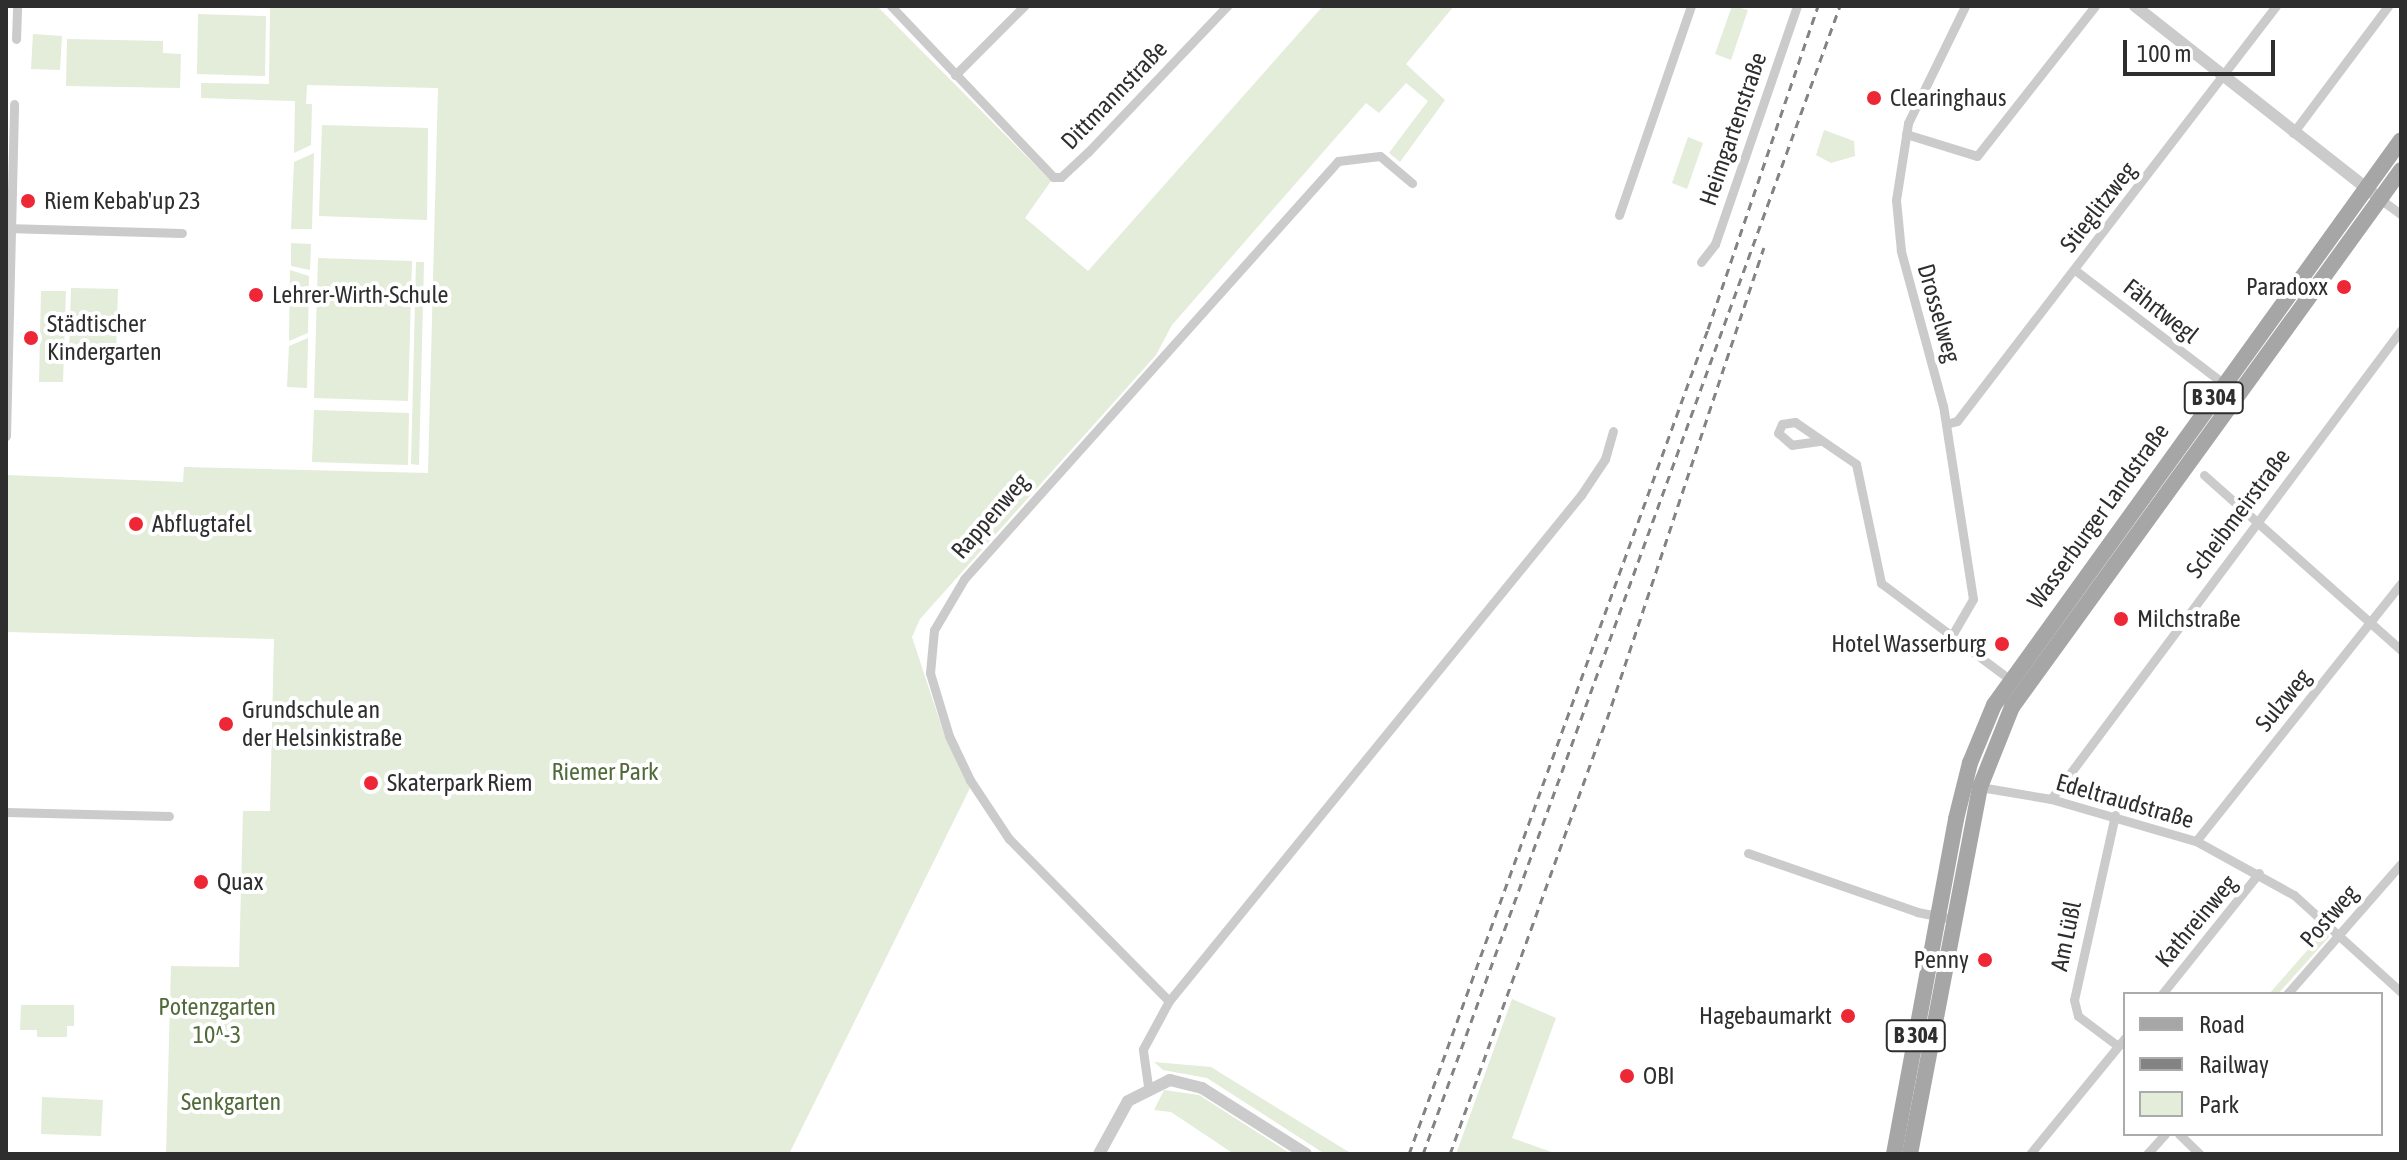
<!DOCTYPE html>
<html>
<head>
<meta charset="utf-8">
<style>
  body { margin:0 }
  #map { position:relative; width:2407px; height:1160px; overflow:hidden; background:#fff; font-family:"Asap Condensed",sans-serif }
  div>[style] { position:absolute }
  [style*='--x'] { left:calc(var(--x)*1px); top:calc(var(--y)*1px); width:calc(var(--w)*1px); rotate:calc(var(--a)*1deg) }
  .green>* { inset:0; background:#e4ecda }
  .minor>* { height:9px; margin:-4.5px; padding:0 4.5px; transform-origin:4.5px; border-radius:4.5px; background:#cbcbcb }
  .tertiary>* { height:12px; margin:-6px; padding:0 6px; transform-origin:6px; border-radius:6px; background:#cbcbcb }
  .primary>* { height:16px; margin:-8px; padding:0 8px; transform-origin:8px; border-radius:8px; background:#a6a6a6 }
  .rail>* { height:3px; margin-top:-1.5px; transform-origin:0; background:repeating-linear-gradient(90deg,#838383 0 8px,transparent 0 14px) }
  .dots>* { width:22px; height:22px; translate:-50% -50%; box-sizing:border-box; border:4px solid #fff; border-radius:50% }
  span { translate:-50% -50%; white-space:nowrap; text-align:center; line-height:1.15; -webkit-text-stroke:8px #fff; paint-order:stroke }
  .shield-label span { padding:2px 6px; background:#fff; border:2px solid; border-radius:6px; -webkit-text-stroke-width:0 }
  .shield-label { font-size:22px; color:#2e2e2e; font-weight:700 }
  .street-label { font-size:24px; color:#2e2e2e }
  .poi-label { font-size:24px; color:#2e2e2e }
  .left { translate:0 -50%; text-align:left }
  .right { translate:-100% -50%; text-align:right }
  .park-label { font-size:24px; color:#506b39 }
  .frame { position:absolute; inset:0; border:8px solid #2e2e2e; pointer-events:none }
  .legend { position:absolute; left:2123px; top:992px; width:260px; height:144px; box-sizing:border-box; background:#fff; border:2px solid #ababab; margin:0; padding:10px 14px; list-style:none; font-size:24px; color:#2e2e2e }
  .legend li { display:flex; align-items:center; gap:16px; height:40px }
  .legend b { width:40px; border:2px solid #ababab }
  .scale { position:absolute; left:2123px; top:40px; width:152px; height:36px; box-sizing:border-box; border:4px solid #2e2e2e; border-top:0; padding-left:10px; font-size:24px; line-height:28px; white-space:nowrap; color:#2e2e2e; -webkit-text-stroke:6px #fff; paint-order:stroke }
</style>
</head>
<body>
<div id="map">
  <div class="green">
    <i style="clip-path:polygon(270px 6px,877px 6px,1051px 181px,1025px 218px,1088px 271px,1323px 6px,1454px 6px,1406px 64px,1445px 100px,1400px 162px,1389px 153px,1428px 101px,1406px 83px,1379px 113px,1366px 103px,1172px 325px,1156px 355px,920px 619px,912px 637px,945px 737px,970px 788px,789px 1154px,166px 1154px,171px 966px,239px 967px,243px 811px,270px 811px,274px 639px,6px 632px,6px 475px,183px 482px,184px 467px,428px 473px,438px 88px,307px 85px,306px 104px,312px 104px,311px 145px,294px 153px,295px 101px,201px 98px,201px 83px,269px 84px)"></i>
    <i style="clip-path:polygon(1732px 6px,1748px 10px,1731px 60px,1715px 54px)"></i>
    <i style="clip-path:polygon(198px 14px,266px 16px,265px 76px,197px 74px)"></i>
    <i style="clip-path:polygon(33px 34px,62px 36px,60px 70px,31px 69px)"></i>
    <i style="clip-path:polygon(67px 39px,163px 41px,163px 53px,181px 54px,180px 88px,66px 86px)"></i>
    <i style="clip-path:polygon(322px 125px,428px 128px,427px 220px,319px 216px)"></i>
    <i style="clip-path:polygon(1824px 130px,1854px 141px,1855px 156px,1831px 163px,1816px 155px)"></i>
    <i style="clip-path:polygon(1688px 137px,1703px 143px,1687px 189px,1672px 183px)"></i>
    <i style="clip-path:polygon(314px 153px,312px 229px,291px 229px,294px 162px)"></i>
    <i style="clip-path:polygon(291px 243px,311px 244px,310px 270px,291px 266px)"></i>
    <i style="clip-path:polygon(318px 258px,412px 261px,408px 401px,314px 398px)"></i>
    <i style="clip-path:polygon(416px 262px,424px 262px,419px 465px,411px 464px)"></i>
    <i style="clip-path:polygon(290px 270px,309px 276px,308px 333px,289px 341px)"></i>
    <i style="clip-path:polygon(71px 288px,118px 289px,116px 356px,69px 354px)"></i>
    <i style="clip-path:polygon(41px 291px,66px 291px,63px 382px,39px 382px)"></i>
    <i style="clip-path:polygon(308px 338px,307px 388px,287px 387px,289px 346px)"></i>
    <i style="clip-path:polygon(314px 410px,409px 413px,408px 465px,312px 462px)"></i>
    <i style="clip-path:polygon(2326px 929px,2329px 937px,2278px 994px,2269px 994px)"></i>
    <i style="clip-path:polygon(1512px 999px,1556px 1018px,1512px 1138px,1557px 1154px,1456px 1154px)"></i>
    <i style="clip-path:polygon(21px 1005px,74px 1005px,74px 1026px,67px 1026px,67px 1037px,37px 1037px,37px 1030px,20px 1030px)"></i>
    <i style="clip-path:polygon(1154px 1062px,1211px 1067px,1352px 1154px,1325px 1154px,1207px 1078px,1163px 1070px)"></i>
    <i style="clip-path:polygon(1164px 1090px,1199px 1095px,1291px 1154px,1234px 1154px,1171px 1112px,1154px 1110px)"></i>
    <i style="clip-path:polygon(42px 1097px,103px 1100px,101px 1136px,41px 1134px)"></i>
  </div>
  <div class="minor">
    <i style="--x:891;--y:6;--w:236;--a:46.5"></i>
    <i style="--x:1053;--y:177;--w:8;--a:0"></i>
    <i style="--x:1061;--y:177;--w:37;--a:-43"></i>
    <i style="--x:1088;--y:152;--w:202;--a:-46.4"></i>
    <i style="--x:16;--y:39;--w:33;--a:-88"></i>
    <i style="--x:955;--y:75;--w:98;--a:-45"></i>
    <i style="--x:2293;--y:133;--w:159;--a:-53.2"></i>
    <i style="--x:1906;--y:134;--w:74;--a:17.2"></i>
    <i style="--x:1977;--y:156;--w:191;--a:-51.8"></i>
    <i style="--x:2380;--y:199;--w:26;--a:36"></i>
    <i style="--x:1619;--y:215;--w:221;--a:-71"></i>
    <i style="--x:6;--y:228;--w:176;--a:1.6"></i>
    <i style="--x:1701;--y:262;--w:23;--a:-52"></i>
    <i style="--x:1715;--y:244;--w:252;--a:-71"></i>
    <i style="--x:2075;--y:270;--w:188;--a:37.4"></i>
    <i style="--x:1946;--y:424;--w:11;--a:-15"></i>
    <i style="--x:1957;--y:421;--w:523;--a:-52.45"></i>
    <i style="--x:6;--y:436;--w:332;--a:-88.6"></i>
    <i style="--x:1819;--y:441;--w:27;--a:172"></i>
    <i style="--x:1792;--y:445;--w:18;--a:-139"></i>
    <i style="--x:1778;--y:433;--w:10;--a:-66"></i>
    <i style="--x:1782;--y:424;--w:13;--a:-9"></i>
    <i style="--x:1795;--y:422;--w:74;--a:34.5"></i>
    <i style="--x:1856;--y:464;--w:122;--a:78.1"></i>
    <i style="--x:1881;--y:583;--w:164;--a:36.8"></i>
    <i style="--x:2204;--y:475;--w:264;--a:41.6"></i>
    <i style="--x:1951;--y:637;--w:44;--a:-59.9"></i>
    <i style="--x:1973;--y:599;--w:195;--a:-98.8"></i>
    <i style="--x:1943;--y:406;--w:161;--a:-105.2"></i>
    <i style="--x:1901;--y:251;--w:51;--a:-95.6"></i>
    <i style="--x:1896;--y:200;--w:78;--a:-81.1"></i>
    <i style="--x:1908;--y:123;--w:130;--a:-64"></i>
    <i style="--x:1980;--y:787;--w:72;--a:9.6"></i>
    <i style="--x:2051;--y:799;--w:151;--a:16.2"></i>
    <i style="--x:2196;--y:841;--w:112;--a:28.9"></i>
    <i style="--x:2294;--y:895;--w:144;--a:42.2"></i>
    <i style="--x:2051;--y:799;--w:585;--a:-53.27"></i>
    <i style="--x:6;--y:812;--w:163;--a:1.4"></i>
    <i style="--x:2115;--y:815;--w:189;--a:102.5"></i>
    <i style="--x:2074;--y:1000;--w:16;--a:76"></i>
    <i style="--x:2078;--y:1016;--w:50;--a:36.9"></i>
    <i style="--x:2196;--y:841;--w:330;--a:-51.5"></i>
    <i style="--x:1748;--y:853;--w:179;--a:19.2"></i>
    <i style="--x:1917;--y:912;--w:38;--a:11"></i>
    <i style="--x:2162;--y:994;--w:155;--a:-51.3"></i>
    <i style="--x:2287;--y:994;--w:173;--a:-48.8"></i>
    <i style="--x:1169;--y:1001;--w:228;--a:-134.6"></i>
    <i style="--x:1009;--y:839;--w:71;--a:-123.5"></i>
    <i style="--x:970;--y:780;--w:49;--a:-115.5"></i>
    <i style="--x:949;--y:736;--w:66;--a:-106.8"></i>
    <i style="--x:930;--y:673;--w:43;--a:-84.7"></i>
    <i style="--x:934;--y:630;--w:59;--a:-59.5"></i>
    <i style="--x:964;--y:579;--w:561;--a:-48.18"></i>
    <i style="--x:1338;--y:161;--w:42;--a:-6.8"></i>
    <i style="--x:1380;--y:156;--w:42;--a:40.2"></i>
    <i style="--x:1148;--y:1086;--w:37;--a:-98"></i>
    <i style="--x:1143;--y:1049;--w:55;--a:-61.6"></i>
    <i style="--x:1169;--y:1001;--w:653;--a:-50.85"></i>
    <i style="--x:1581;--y:495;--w:43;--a:-56.3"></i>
    <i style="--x:1605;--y:459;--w:29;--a:-74"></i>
    <i style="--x:2179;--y:1134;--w:29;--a:44"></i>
    <i style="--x:2030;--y:1154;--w:150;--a:-50.7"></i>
    <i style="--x:2147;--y:1154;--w:27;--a:-48"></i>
  </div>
  <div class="tertiary">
    <i style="--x:2135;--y:6;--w:312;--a:38.2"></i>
    <i style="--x:1099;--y:1154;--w:60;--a:-61.3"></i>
    <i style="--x:1128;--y:1101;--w:47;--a:-26.6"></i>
    <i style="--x:1170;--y:1080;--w:33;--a:14"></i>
    <i style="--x:1202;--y:1088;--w:123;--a:32.4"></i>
  </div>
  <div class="primary">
    <i style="--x:1894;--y:1154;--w:341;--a:-79.5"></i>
    <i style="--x:1956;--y:819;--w:58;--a:-76"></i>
    <i style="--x:1970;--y:763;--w:63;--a:-67.5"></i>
    <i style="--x:1994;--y:705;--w:696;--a:-54.23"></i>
    <i style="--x:1910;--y:1154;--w:374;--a:-79.2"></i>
    <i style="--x:1980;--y:787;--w:86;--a:-68.2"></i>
    <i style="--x:2012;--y:707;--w:663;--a:-54.08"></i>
  </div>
  <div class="rail">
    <i style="--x:1409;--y:1154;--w:878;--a:-70.08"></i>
    <i style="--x:1708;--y:329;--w:341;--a:-71.2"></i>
    <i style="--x:1423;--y:1154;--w:1221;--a:-70.04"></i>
    <i style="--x:1450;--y:1154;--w:462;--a:-70.2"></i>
    <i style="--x:1607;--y:719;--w:497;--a:-71.6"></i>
  </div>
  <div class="dots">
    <i style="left:1874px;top:98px;background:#ed2735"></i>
    <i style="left:28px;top:201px;background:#ed2735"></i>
    <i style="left:2344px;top:287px;background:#ed2735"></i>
    <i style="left:256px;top:295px;background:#ed2735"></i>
    <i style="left:31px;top:338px;background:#ed2735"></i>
    <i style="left:136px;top:524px;background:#ed2735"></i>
    <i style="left:2121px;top:619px;background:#ed2735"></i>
    <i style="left:2002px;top:644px;background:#ed2735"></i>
    <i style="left:226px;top:724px;background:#ed2735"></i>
    <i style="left:371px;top:783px;background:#ed2735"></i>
    <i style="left:201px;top:882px;background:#ed2735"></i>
    <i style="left:1985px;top:960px;background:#ed2735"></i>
    <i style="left:1848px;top:1016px;background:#ed2735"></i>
    <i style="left:1627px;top:1076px;background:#ed2735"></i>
  </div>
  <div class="shield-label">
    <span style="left:2214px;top:398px">B 304</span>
    <span style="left:1916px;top:1036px">B 304</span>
  </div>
  <div class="street-label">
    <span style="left:1114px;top:95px;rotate:-46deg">Dittmannstraße</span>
    <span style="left:1733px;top:129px;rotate:-71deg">Heimgartenstraße</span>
    <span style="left:2098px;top:207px;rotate:-52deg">Stieglitzweg</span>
    <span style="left:2161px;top:311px;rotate:38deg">Fährtwegl</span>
    <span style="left:1939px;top:313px;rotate:74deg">Drosselweg</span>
    <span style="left:2238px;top:513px;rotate:-53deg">Scheibmeirstraße</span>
    <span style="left:990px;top:516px;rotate:-49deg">Rappenweg</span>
    <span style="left:2098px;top:516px;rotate:-54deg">Wasserburger Landstraße</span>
    <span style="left:2283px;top:700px;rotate:-51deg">Sulzweg</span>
    <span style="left:2125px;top:801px;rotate:16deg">Edeltraudstraße</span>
    <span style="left:2329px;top:916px;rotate:-49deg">Postweg</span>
    <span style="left:2196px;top:921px;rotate:-50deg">Kathreinweg</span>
    <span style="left:2066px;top:936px;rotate:-78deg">Am Lüßl</span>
  </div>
  <div class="poi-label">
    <span class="left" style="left:1890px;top:98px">Clearinghaus</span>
    <span class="left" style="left:44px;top:201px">Riem Kebab'up 23</span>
    <span class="right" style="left:2328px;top:287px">Paradoxx</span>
    <span class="left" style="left:272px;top:295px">Lehrer-Wirth-Schule</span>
    <span class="left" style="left:47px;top:338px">Städtischer<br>Kindergarten</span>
    <span class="left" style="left:152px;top:524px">Abflugtafel</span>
    <span class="left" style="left:2137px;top:619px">Milchstraße</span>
    <span class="right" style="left:1986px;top:644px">Hotel Wasserburg</span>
    <span class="left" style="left:242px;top:724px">Grundschule an<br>der Helsinkistraße</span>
    <span class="left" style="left:387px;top:783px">Skaterpark Riem</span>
    <span class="left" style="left:217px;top:882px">Quax</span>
    <span class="right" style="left:1969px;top:960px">Penny</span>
    <span class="right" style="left:1832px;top:1016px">Hagebaumarkt</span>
    <span class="left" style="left:1643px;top:1076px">OBI</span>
  </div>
  <div class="park-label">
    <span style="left:605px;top:772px">Riemer Park</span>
    <span style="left:217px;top:1021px">Potenzgarten<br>10^-3</span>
    <span style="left:231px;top:1102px">Senkgarten</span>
  </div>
  <div class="frame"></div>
  <ul class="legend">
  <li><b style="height:10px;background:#a6a6a6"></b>Road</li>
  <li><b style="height:10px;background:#838383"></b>Railway</li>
  <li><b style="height:22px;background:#e4ecda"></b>Park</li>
  </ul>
  <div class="scale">100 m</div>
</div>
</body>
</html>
